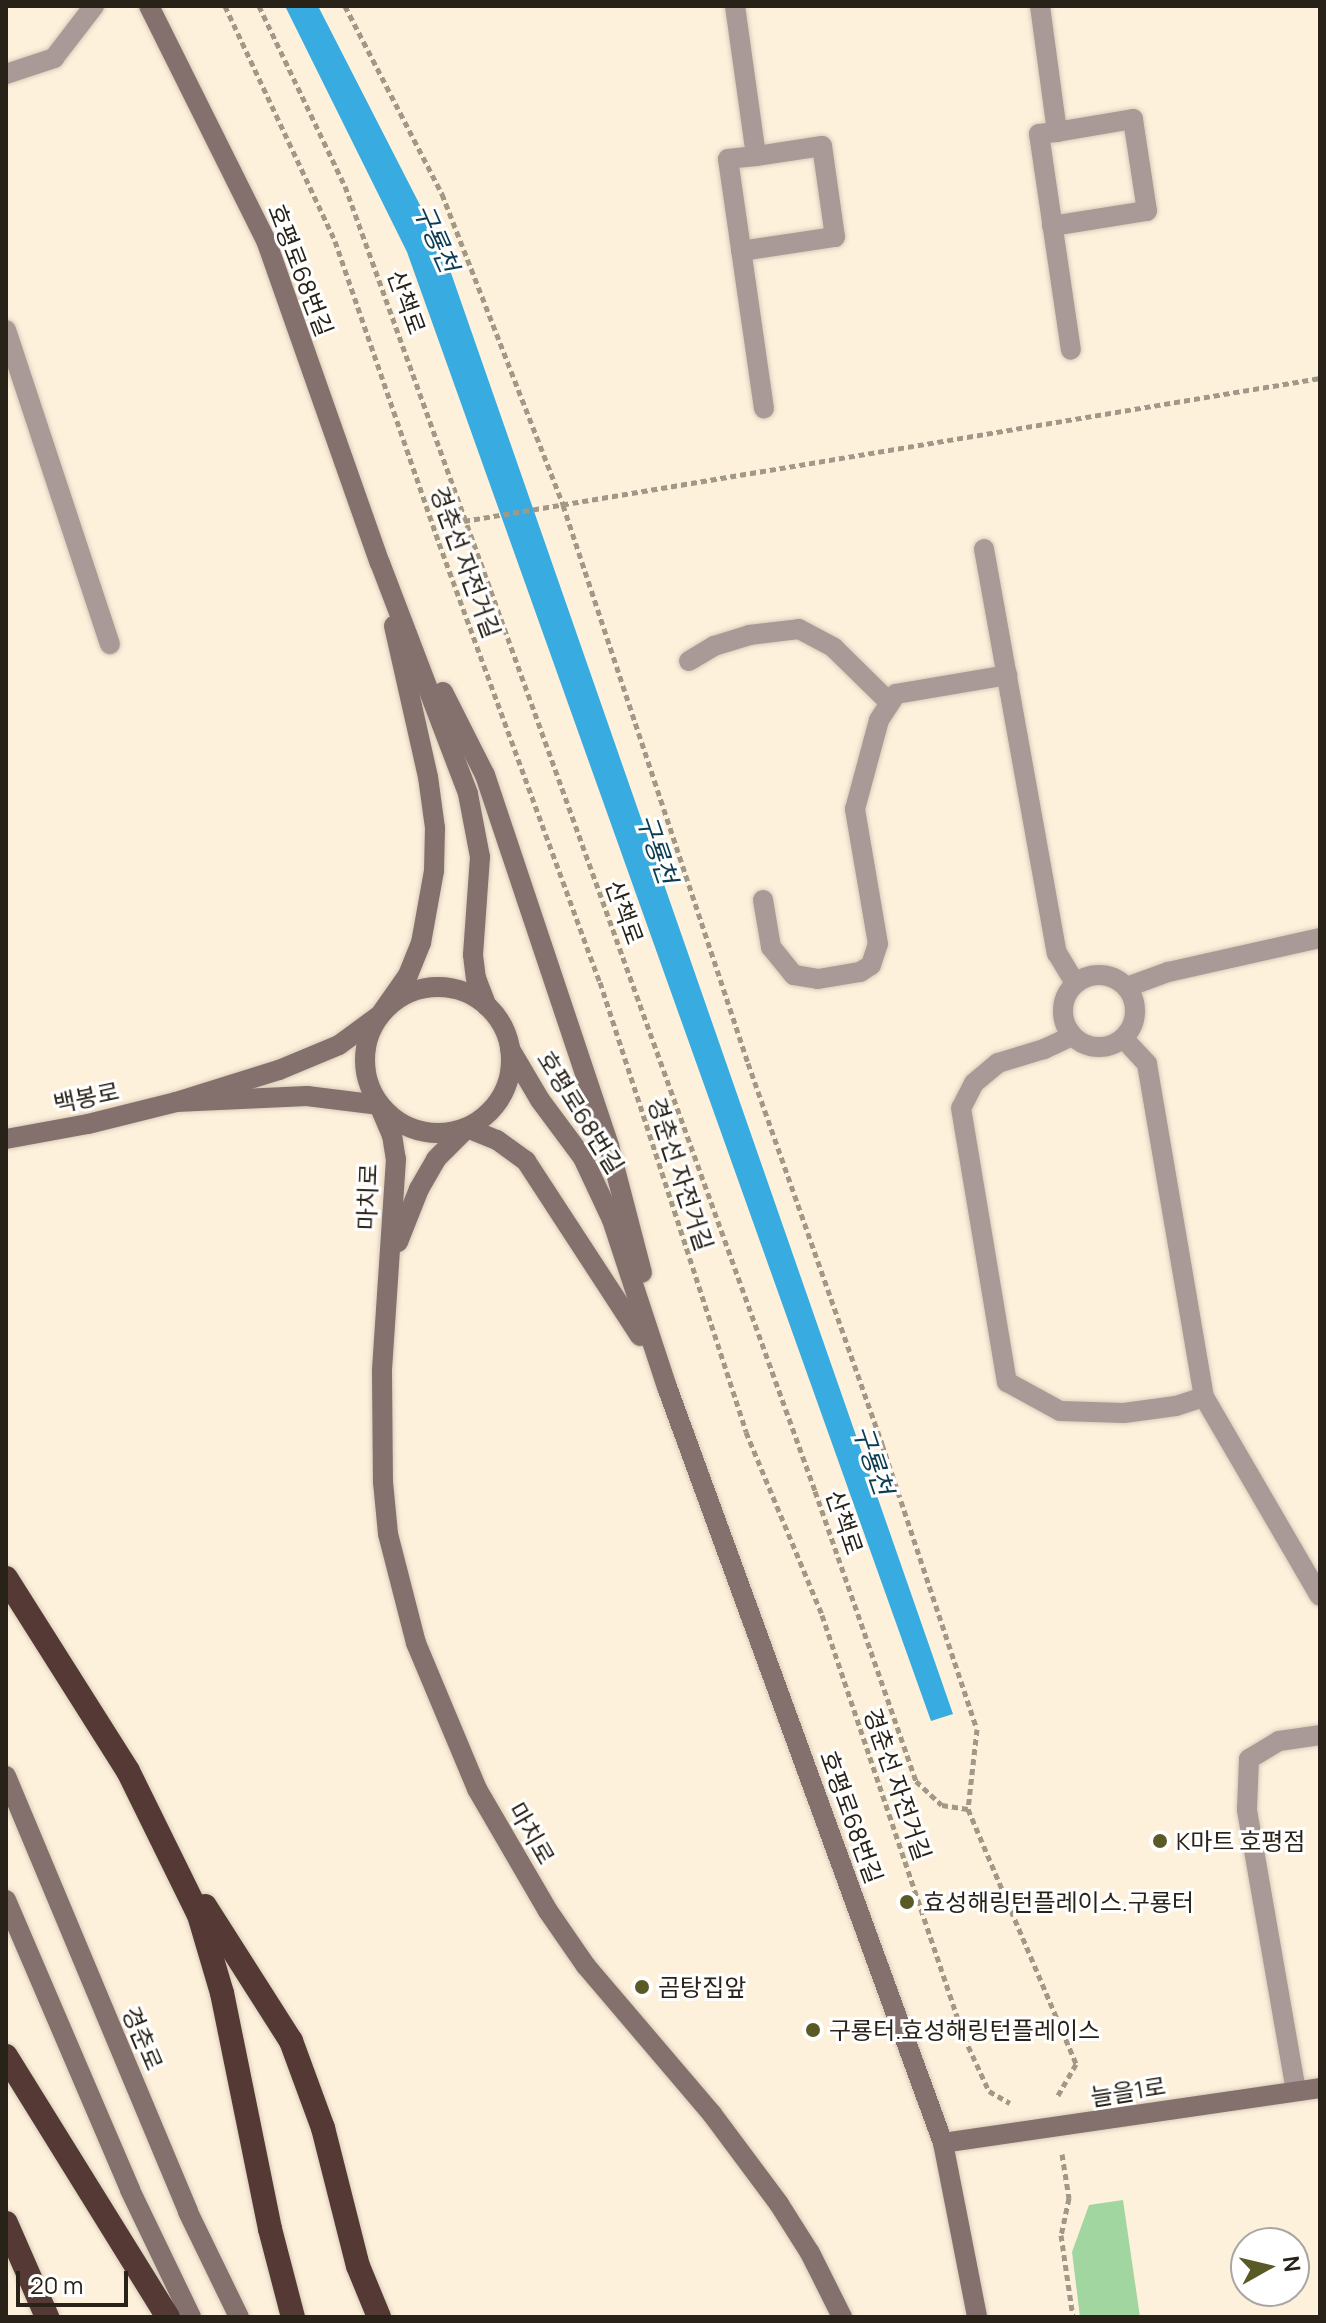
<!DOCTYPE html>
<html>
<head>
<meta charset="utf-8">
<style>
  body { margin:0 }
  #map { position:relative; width:1326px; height:2323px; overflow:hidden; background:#fef1dc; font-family:Manrope,"Noto Sans KR",sans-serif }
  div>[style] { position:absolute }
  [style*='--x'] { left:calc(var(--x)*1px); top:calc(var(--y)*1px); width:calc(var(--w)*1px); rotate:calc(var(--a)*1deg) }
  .green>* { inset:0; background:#a2d6a1 }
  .water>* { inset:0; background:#38ace0 }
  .path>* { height:5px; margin-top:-2.5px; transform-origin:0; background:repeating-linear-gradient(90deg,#a29887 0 6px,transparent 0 10px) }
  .roads { filter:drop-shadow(0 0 2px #d7ccb9) drop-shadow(0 0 2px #d7ccb9) }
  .lane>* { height:20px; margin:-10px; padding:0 10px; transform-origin:10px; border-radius:10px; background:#a99a97 }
  .lane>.ring { margin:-10px; padding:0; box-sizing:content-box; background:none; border:20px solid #a99a97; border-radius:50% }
  .street>* { height:20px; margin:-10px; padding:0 10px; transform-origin:10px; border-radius:10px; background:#a99a97 }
  .secondary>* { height:20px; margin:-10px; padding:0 10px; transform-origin:10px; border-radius:10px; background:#84706c }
  .secondary>.ring { margin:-10px; padding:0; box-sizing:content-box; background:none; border:20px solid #84706c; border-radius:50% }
  .highway>* { height:24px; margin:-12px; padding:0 12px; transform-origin:12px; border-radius:12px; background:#543934 }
  .dots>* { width:22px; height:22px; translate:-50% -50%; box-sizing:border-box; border:4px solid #fff; border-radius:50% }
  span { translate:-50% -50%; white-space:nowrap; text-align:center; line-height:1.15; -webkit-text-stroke:6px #fff; paint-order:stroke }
  .street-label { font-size:24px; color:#282218 }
  .poi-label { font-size:24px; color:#282218 }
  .left { translate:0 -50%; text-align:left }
  .water-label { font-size:26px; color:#0b3c52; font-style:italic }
  .frame { position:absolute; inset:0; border:8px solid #282218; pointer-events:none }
  .north { position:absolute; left:1230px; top:2227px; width:80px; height:80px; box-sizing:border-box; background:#fff; border:2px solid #a9a7a3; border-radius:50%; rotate:82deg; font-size:22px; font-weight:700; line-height:32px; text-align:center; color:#282218 }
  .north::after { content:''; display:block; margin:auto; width:28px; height:36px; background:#5a5a27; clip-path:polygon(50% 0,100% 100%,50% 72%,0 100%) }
  .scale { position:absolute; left:16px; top:2271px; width:112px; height:36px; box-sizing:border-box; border:4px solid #282218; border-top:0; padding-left:10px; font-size:24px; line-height:28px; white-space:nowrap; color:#282218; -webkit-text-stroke:6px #fff; paint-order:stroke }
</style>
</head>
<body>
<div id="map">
  <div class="green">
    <i style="clip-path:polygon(1123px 2200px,1140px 2317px,1080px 2317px,1072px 2252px,1089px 2205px)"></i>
  </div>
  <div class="water">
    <i style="clip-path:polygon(285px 6px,318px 6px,443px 250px,953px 1714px,931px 1721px,407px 252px)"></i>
  </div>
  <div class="path">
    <i style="--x:225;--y:6;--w:259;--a:64.9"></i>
    <i style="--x:335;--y:241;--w:319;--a:71"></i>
    <i style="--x:439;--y:543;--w:468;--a:69.9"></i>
    <i style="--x:600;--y:982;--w:473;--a:72"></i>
    <i style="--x:746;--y:1432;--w:198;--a:67.4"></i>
    <i style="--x:822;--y:1615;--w:445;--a:71.4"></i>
    <i style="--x:964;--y:2037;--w:60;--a:65.2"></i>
    <i style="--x:989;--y:2091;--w:24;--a:30"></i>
    <i style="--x:259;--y:6;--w:199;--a:64.5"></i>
    <i style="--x:345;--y:186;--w:1387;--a:70.19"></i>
    <i style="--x:815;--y:1491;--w:307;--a:70.8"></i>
    <i style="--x:916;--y:1781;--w:35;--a:43"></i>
    <i style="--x:942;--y:1805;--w:26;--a:9"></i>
    <i style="--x:345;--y:6;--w:212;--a:62.7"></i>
    <i style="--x:442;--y:194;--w:334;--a:68.7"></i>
    <i style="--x:563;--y:505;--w:588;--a:71.66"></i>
    <i style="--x:748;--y:1063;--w:404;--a:70.6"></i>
    <i style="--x:882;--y:1444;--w:300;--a:71.6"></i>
    <i style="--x:977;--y:1729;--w:81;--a:96.4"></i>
    <i style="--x:968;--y:1809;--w:277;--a:67"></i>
    <i style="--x:1076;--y:2064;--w:38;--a:120"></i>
    <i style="--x:464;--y:521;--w:868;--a:-9.48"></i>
    <i style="--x:1062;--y:2154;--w:45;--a:81"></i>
    <i style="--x:1069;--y:2198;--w:38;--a:102"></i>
    <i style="--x:1061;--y:2235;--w:83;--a:81.7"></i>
  </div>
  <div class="roads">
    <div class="lane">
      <i style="--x:735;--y:6;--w:151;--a:82"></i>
      <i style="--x:756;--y:156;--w:28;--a:174"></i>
      <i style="--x:728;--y:159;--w:252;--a:81.8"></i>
      <i style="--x:1040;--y:6;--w:127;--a:82.3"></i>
      <i style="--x:1057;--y:132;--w:18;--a:174"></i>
      <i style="--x:1039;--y:134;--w:218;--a:81.6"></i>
      <i style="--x:6;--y:74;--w:51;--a:-18.4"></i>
      <i style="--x:54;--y:58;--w:66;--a:-52.4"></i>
      <i style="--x:1052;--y:226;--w:96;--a:-9"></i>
      <i style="--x:1147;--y:211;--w:93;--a:-98.7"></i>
      <i style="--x:1133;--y:119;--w:77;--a:170.3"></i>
      <i style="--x:741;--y:251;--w:95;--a:-8.5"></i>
      <i style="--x:835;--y:237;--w:92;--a:-98.1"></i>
      <i style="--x:822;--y:146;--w:67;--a:171.4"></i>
      <i style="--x:6;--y:330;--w:331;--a:71.7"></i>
      <i style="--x:984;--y:549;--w:411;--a:79.8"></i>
      <i style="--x:1057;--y:953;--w:35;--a:59"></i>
      <i style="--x:689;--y:661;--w:29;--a:-31"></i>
      <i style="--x:714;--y:646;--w:37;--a:-17"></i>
      <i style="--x:749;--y:635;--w:50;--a:-6.8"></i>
      <i style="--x:799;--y:629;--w:40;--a:28"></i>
      <i style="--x:834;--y:648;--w:78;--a:44.5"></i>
      <i style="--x:763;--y:900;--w:48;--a:80.3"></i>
      <i style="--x:771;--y:947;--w:36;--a:51"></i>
      <i style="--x:794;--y:975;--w:24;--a:9"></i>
      <i style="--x:818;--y:979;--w:43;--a:-9.5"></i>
      <i style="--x:860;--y:972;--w:13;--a:-32"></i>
      <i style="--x:871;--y:965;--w:22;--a:-72"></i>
      <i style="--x:878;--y:944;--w:137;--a:-99.7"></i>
      <i style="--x:855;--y:809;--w:92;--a:-74.9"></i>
      <i style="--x:879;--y:720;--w:31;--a:-57"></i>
      <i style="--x:896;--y:694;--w:113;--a:-9.7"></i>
      <i class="ring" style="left:1063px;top:975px;width:52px;height:52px"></i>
      <i style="--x:1127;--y:987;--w:44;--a:-20.1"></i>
      <i style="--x:1168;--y:972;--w:156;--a:-12.6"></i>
      <i style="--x:1072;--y:1036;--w:31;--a:155"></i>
      <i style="--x:1044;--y:1049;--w:48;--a:163.1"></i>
      <i style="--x:998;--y:1063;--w:31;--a:140"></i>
      <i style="--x:974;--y:1083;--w:28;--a:117"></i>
      <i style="--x:961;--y:1108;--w:278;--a:80.5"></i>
      <i style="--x:1007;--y:1382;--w:60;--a:28.7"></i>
      <i style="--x:1060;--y:1411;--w:64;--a:1.8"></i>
      <i style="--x:1124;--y:1413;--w:52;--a:-7.7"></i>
      <i style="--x:1176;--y:1406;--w:29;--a:-18"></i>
      <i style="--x:1124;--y:1039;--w:34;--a:47"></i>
      <i style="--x:1147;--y:1064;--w:338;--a:80.3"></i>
      <i style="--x:1204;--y:1397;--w:230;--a:59.8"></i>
    </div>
    <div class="street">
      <i style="--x:1296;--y:2091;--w:286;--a:-99.9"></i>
      <i style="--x:1247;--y:1809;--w:50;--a:-87.7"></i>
      <i style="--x:1249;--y:1759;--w:35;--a:-31"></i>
      <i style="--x:1279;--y:1741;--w:41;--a:-8.3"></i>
    </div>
    <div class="secondary">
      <i style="--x:149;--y:6;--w:265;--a:63.5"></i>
      <i style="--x:267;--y:243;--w:339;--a:70.6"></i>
      <i style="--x:380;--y:563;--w:247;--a:69.1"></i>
      <i style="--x:468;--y:794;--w:64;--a:79.2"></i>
      <i style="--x:480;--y:857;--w:98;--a:94.1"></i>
      <i style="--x:473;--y:955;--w:23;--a:83"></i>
      <i style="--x:476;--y:978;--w:30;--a:69"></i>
      <i style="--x:443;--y:692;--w:93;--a:63.2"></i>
      <i style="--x:485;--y:775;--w:391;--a:71.5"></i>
      <i style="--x:609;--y:1146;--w:131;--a:75.4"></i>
      <i class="ring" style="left:365px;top:987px;width:126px;height:126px"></i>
      <i style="--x:510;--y:1049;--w:59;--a:59.5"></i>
      <i style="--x:540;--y:1100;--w:72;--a:53.4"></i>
      <i style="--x:583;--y:1158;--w:68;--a:64.9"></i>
      <i style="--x:612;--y:1220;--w:176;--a:71.8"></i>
      <i style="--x:667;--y:1387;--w:805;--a:69.94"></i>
      <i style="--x:943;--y:2143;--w:177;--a:78.9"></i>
      <i style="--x:176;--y:1102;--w:131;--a:-2.6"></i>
      <i style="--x:307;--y:1096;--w:73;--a:7.1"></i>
      <i style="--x:379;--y:1105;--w:33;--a:67"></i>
      <i style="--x:392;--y:1135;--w:24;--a:81"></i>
      <i style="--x:396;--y:1159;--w:213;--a:93.8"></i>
      <i style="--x:382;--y:1372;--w:110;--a:89.5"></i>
      <i style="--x:383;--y:1482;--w:52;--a:84.5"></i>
      <i style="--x:388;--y:1534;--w:113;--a:75.6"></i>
      <i style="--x:416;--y:1643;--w:158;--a:67.3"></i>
      <i style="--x:477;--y:1789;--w:141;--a:59.8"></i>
      <i style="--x:548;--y:1911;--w:67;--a:55.4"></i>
      <i style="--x:586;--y:1966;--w:194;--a:49.6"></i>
      <i style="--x:712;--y:2114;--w:112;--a:53.3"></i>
      <i style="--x:779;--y:2204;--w:58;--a:57.7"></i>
      <i style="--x:810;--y:2253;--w:72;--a:63.4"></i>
      <i style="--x:6;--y:1139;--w:83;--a:-10.4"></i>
      <i style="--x:88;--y:1124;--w:91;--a:-14"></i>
      <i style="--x:176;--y:1102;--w:108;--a:-17.3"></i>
      <i style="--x:279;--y:1070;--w:65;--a:-22.6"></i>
      <i style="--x:339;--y:1045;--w:51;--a:-36.2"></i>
      <i style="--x:380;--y:1015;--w:49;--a:-55"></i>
      <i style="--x:408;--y:975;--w:35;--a:-68"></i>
      <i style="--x:421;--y:943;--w:73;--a:-79.8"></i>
      <i style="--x:434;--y:871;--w:43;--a:-88.7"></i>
      <i style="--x:435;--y:828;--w:51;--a:-97.8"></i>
      <i style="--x:428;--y:777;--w:155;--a:-102.7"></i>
      <i style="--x:398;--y:1242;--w:57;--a:-68.4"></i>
      <i style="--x:419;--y:1189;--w:34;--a:-60"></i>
      <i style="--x:436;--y:1159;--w:44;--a:-45"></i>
      <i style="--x:467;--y:1128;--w:32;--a:22"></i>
      <i style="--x:497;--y:1140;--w:36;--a:36"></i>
      <i style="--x:526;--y:1161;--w:209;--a:56.9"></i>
      <i style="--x:6;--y:1776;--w:472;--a:67.3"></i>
      <i style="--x:188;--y:2212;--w:117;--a:64.1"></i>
      <i style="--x:6;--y:1900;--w:315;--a:66.8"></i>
      <i style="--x:130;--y:2190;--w:141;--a:64.3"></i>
      <i style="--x:943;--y:2143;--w:381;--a:-8.3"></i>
    </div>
    <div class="highway">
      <i style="--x:6;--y:1578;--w:228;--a:57.7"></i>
      <i style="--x:128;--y:1771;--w:161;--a:63.8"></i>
      <i style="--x:199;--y:1915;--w:81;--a:73.6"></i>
      <i style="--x:222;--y:1993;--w:241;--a:78.5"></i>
      <i style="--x:270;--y:2229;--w:91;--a:75.4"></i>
      <i style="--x:205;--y:1906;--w:160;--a:57.5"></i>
      <i style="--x:291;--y:2041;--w:93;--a:69.8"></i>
      <i style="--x:323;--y:2128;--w:142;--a:75.8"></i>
      <i style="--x:358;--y:2266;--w:55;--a:67.6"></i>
      <i style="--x:6;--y:2056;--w:307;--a:58.2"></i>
      <i style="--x:6;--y:2223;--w:103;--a:66.4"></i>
    </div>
  </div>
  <div class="dots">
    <i style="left:1160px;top:1841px;background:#5a5a27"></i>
    <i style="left:907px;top:1902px;background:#5a5a27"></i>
    <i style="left:642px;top:1987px;background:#5a5a27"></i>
    <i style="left:813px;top:2030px;background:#5a5a27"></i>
  </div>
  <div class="street-label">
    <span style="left:301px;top:270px;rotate:69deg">호평로68번길</span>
    <span style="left:407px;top:302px;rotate:70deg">산책로</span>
    <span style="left:466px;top:562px;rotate:70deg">경춘선 자전거길</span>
    <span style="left:625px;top:912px;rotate:70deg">산책로</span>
    <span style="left:86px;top:1097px;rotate:-12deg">백봉로</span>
    <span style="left:581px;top:1112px;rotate:58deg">호평로68번길</span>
    <span style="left:681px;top:1174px;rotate:72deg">경춘선 자전거길</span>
    <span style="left:367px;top:1197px;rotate:-88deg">마치로</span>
    <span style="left:845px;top:1522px;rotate:71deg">산책로</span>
    <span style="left:898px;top:1784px;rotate:71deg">경춘선 자전거길</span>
    <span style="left:852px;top:1817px;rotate:70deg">호평로68번길</span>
    <span style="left:532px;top:1833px;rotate:60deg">마치로</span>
    <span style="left:143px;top:2038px;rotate:67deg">경춘로</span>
    <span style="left:1128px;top:2091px;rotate:-9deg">늘을1로</span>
  </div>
  <div class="poi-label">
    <span class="left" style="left:1176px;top:1841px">K마트 호평점</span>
    <span class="left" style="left:923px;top:1902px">효성해링턴플레이스.구룡터</span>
    <span class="left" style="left:658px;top:1987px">곰탕집앞</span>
    <span class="left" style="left:829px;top:2030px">구룡터.효성해링턴플레이스</span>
  </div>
  <div class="water-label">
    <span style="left:436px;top:238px;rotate:66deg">구룡천</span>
    <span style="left:657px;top:849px;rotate:71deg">구룡천</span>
    <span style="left:873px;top:1460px;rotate:71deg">구룡천</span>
  </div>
  <div class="frame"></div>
  <div class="north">N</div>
  <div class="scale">20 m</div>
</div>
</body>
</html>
